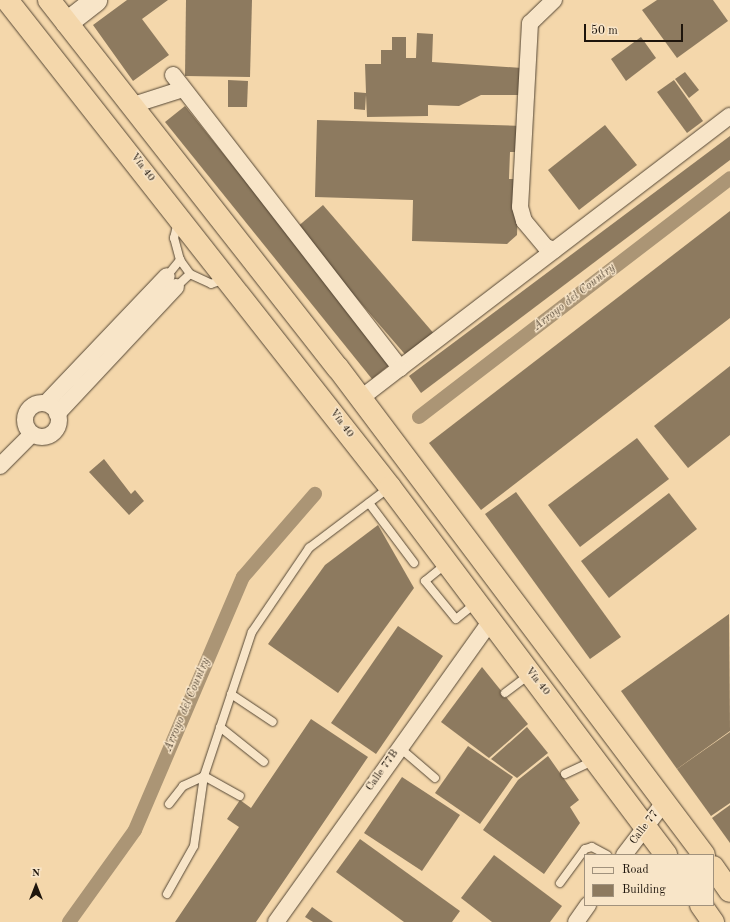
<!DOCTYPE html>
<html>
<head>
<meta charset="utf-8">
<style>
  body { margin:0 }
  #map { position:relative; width:730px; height:922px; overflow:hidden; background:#f4d7ab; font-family:"Old Standard TT",serif }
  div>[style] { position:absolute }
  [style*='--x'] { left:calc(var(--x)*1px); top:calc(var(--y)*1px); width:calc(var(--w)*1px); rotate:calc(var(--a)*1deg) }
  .canal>* { height:14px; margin:-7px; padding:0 7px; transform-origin:7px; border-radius:7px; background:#ab9575 }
  .building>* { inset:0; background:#8d7a5f }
  .roads { filter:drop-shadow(0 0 1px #544634) drop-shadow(0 0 1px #544634) }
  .lane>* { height:8px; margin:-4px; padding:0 4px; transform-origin:4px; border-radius:4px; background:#f8e5c8 }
  .street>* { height:16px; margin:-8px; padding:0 8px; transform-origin:8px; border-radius:8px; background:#f8e5c8 }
  .street>.ring { margin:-8px; padding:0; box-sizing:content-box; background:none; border:16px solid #f8e5c8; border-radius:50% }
  .secondary>* { height:22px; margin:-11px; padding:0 11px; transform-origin:11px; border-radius:11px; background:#f8e5c8 }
  .highway>* { height:22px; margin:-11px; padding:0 11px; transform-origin:11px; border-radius:11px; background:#f4d7ab }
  span { translate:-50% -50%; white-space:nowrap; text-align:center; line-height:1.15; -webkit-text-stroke:3px #f8e5c8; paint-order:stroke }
  .street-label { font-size:11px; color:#1e150c }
  .water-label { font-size:12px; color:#564836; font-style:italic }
  .legend { position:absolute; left:584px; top:854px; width:130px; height:52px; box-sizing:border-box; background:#f8e5c8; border:1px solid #a1927d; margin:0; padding:5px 7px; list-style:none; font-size:12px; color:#1e150c }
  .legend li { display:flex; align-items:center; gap:8px; height:20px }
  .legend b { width:20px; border:1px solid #a1927d }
  .north { position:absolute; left:16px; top:866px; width:40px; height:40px; -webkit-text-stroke:3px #f8e5c8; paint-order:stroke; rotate:0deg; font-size:11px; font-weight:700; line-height:16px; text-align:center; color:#1e150c }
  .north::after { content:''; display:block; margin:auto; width:14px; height:18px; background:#1e150c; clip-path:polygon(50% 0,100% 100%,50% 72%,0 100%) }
  .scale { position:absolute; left:584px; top:24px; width:99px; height:18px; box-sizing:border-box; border:2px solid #1e150c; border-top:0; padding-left:5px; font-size:12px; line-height:14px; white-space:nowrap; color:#1e150c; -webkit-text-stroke:3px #f8e5c8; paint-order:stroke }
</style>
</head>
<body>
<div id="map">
  <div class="canal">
    <i style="--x:419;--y:417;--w:392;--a:-37.5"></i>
    <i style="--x:69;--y:922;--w:113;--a:-54.3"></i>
    <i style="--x:135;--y:830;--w:275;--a:-66.9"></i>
    <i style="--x:243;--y:577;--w:110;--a:-49.1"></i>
  </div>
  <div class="building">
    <i style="clip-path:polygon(127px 0,168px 0,142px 19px,169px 55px,133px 81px,93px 25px)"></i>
    <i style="clip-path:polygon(186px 0,252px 0,250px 77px,185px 76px)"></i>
    <i style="clip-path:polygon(657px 0,713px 0,728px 21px,677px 58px,642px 10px)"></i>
    <i style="clip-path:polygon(417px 33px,433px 34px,432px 62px,522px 68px,521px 95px,481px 95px,459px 106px,428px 105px,428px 116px,367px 117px,366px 95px,365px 110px,354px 109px,354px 92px,366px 93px,365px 64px,381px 64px,381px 50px,392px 50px,392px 37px,406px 37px,406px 58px,416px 58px)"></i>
    <i style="clip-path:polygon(641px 37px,656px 58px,626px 81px,611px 59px)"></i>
    <i style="clip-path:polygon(685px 72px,699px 90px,689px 98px,675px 79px)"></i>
    <i style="clip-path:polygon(228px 80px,248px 81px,247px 107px,228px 107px)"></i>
    <i style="clip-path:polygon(674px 80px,703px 121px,687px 133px,657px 92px)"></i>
    <i style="clip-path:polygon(185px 106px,392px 363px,372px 379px,165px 122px)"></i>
    <i style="clip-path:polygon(317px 120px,523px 126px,522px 152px,510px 152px,509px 179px,519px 179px,517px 235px,507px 244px,412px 241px,413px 200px,315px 197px)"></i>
    <i style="clip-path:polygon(605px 125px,637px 165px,579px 210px,548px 170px)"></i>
    <i style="clip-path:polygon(730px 136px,730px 160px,421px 393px,409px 376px)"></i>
    <i style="clip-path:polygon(323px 205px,436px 336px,409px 359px,296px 228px)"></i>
    <i style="clip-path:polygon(730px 211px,730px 318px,481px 510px,429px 443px)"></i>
    <i style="clip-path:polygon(730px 366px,730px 435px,688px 468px,654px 426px)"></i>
    <i style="clip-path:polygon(637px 438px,669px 479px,580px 547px,548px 505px)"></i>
    <i style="clip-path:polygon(104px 459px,131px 494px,135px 490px,144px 501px,129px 515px,89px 472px)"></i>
    <i style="clip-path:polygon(516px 492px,621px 637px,590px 659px,485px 514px)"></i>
    <i style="clip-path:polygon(669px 493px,697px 529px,609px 598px,581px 561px)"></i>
    <i style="clip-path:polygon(378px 525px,414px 588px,338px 693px,268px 644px,325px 565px)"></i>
    <i style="clip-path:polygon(729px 614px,730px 731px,677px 769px,621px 691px)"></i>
    <i style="clip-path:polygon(398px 626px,443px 656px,376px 754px,331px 723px)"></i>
    <i style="clip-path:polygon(482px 667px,528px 724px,489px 758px,441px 722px)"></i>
    <i style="clip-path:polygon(311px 719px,368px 757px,256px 922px,175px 922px,239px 827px,227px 819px,240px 800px,251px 808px)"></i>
    <i style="clip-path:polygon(527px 727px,548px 753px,517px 778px,491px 759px)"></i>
    <i style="clip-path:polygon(730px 732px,730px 803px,711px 816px,677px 769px)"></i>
    <i style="clip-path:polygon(468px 746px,513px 777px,480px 824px,435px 793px)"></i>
    <i style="clip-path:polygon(548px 756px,579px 800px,570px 807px,580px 823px,544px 874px,483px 830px,518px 780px)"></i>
    <i style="clip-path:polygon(402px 777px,460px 815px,422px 871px,364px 833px)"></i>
    <i style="clip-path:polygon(730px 805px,730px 843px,712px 818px)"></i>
    <i style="clip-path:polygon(360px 839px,460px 911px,452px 922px,404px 922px,336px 872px)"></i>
    <i style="clip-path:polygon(494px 855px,562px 906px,550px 922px,492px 922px,461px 898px)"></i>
    <i style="clip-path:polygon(312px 907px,333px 922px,313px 922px,305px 917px)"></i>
  </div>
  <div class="roads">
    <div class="lane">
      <i style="--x:180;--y:260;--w:17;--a:54"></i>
      <i style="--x:167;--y:276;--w:21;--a:-51"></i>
      <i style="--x:180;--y:260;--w:23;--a:-105"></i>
      <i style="--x:174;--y:238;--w:16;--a:-76"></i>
      <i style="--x:176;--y:287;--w:19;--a:-43"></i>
      <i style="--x:190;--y:274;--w:23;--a:25"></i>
      <i style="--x:211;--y:284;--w:15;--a:-20"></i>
      <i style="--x:369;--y:503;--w:75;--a:53.1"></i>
      <i style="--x:446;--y:564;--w:27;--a:141"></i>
      <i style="--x:425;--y:581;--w:49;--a:50.8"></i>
      <i style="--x:456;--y:619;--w:26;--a:-39"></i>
      <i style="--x:505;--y:693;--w:30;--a:-37"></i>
      <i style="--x:231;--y:694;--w:50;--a:33.7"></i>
      <i style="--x:220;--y:727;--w:56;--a:38.5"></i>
      <i style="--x:400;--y:748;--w:46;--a:40.6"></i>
      <i style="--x:565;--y:774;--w:31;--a:-25"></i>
      <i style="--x:169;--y:804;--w:23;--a:-52"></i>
      <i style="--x:183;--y:786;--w:23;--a:-25"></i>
      <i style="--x:204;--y:776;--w:41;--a:29.1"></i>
      <i style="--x:560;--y:883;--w:42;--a:-53.7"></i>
      <i style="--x:585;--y:849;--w:7;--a:-16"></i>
      <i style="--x:592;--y:847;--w:17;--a:28"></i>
      <i style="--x:167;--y:894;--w:55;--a:-60.6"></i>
      <i style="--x:194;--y:846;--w:71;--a:-81.9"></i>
      <i style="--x:204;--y:776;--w:152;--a:-71.6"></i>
      <i style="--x:252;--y:632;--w:102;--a:-55.8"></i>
      <i style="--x:309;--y:548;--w:101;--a:-37"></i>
    </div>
    <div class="street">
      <i style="--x:554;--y:0;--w:33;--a:136"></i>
      <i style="--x:530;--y:23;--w:184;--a:93.1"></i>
      <i style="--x:520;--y:207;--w:15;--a:74"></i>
      <i style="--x:524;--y:221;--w:34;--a:50"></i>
      <i style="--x:546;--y:247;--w:9;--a:18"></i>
      <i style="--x:173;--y:75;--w:371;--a:52.2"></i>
      <i style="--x:400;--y:368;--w:415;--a:-37.4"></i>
      <i style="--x:133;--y:105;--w:52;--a:-17.7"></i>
      <i style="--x:361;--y:398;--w:49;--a:-37.6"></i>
      <i style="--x:46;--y:403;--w:175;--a:-46.4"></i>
      <i class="ring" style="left:25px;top:403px;width:18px;height:18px"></i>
      <i style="--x:57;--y:414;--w:174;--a:-46.9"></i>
      <i style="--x:0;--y:466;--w:45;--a:-45"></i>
      <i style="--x:624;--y:855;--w:69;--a:-52.6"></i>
      <i style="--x:276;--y:922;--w:370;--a:-54.5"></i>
      <i style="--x:576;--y:922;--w:21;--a:-55"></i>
    </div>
    <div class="secondary">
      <i style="--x:67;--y:23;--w:37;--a:-38"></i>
    </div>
    <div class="highway">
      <i style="--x:7;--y:0;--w:620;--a:51.82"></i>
      <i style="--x:390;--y:487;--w:460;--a:53.1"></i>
      <i style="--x:49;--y:0;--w:468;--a:51.9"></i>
      <i style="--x:338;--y:368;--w:609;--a:53.07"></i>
      <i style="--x:713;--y:867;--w:29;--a:55"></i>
      <i style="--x:701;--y:905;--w:21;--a:55"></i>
    </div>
  </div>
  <div class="street-label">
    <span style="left:142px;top:168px;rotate:52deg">Vía 40</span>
    <span style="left:341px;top:424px;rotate:53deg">Vía 40</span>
    <span style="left:537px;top:682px;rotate:51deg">Vía 40</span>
    <span style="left:383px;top:771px;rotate:-55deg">Calle 77B</span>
    <span style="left:645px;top:828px;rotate:-53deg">Calle 77</span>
  </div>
  <div class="water-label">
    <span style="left:575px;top:298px;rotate:-38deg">Arroyo del Country</span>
    <span style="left:188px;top:705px;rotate:-67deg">Arroyo del Country</span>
  </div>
  <ul class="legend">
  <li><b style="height:5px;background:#f8e5c8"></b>Road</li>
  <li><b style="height:11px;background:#8d7a5f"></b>Building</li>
  </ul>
  <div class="north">N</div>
  <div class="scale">50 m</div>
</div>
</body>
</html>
